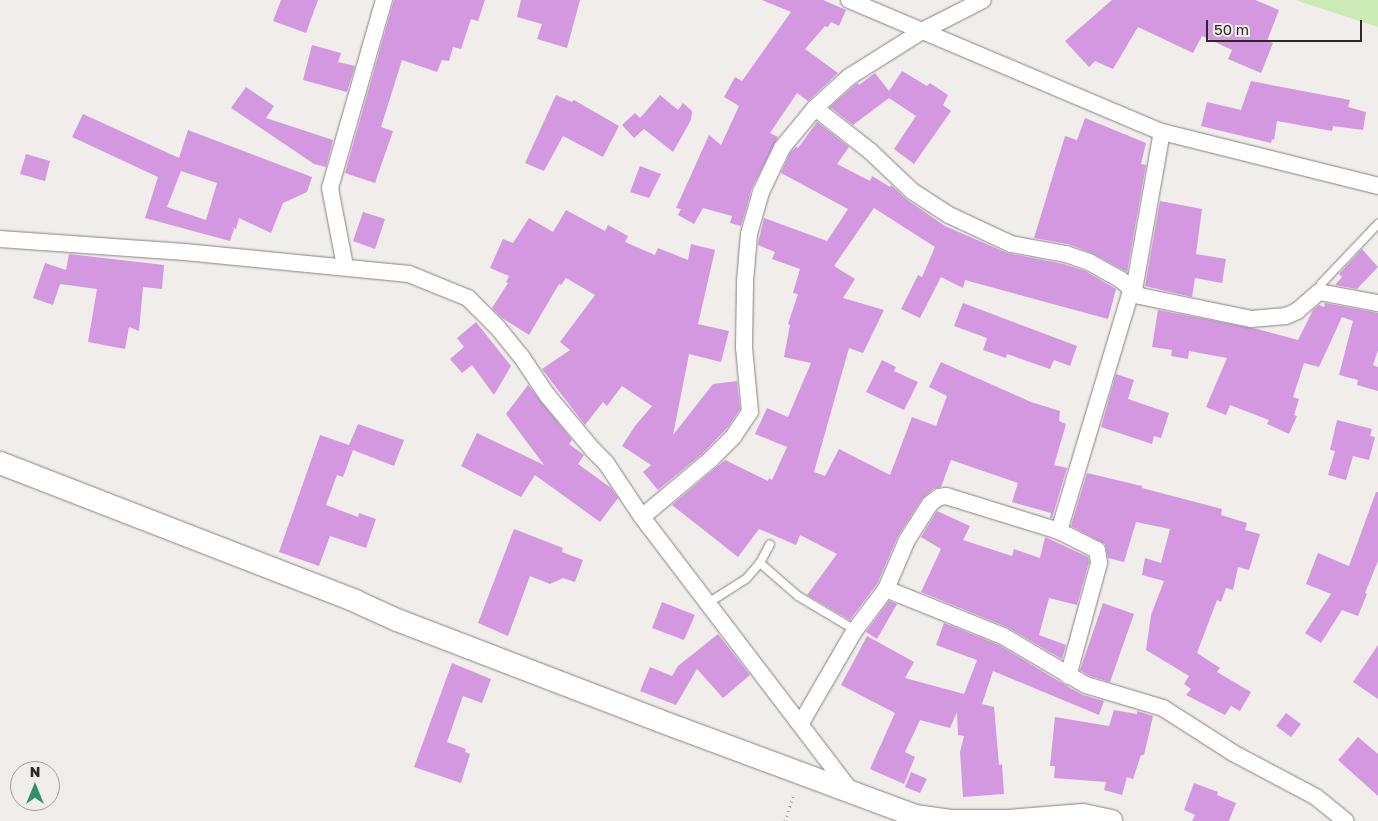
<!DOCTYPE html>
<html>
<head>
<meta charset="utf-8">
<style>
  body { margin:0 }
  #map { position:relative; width:1378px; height:821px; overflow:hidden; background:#f1edeb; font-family:"Golos Text",sans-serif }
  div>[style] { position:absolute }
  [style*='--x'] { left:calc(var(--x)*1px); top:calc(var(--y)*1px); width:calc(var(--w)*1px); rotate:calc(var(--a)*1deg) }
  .green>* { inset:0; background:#cbeab6 }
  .building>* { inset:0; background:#d498e1 }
  .path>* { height:3px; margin-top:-1.5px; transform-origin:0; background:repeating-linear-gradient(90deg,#a8a5a3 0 1px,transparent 0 5px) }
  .roads { filter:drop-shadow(0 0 1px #858280) drop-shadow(0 0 1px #858280) }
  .lane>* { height:8px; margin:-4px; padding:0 4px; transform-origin:4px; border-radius:4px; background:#fff }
  .street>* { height:16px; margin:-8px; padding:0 8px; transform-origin:8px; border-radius:8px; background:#fff }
  .secondary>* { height:22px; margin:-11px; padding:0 11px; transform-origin:11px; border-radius:11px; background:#fff }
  span { translate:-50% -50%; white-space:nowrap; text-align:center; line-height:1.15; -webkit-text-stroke:4px #f1edeb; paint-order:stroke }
  .north { position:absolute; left:10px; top:761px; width:50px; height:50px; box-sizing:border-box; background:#f1edeb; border:1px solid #a19f9d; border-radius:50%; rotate:0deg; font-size:14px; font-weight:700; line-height:20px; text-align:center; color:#2a2928 }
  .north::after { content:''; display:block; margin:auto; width:18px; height:22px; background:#339068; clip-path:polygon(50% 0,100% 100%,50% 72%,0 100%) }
  .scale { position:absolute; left:1206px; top:20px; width:156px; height:22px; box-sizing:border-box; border:2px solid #2a2928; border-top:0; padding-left:6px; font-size:15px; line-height:18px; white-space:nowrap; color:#2a2928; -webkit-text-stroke:4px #f1edeb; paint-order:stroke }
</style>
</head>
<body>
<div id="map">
  <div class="green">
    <i style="clip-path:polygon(1295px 0,1378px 0,1378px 27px)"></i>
  </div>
  <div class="building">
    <i style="clip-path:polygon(281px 0,318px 0,306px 33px,273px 21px)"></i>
    <i style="clip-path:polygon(394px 0,485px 0,478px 21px,471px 19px,461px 49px,453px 47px,449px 61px,442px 60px,437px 72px,402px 60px,381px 127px,393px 131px,375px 183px,345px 173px)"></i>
    <i style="clip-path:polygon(521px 0,580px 0,567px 48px,537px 39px,542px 24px,517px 17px)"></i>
    <i style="clip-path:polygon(762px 0,823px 0,846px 10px,839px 26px,831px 22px,828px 27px,825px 26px,805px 49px,838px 73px,808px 101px,797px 93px,770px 133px,778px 137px,752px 188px,741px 226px,730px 223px,732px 216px,703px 208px,694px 224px,678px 215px,681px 209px,676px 208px,709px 135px,721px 145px,739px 106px,724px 97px,735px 77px,742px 81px,791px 12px)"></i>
    <i style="clip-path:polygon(1112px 0,1255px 0,1279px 10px,1267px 41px,1273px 43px,1261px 73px,1228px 59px,1232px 50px,1202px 36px,1193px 53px,1138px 27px,1113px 69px,1095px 61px,1089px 67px,1065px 41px)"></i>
    <i style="clip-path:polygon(312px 45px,341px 53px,338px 62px,355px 66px,347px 92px,303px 80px)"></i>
    <i style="clip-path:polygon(902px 71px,927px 86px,930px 83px,948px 95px,943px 105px,951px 111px,914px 164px,894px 149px,916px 116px,889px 98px,853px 125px,830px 107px,855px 85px,858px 83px,859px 85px,875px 73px,889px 91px)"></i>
    <i style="clip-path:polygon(1251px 81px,1350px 100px,1348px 107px,1366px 112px,1363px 130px,1333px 126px,1332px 131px,1277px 121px,1274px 140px,1272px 139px,1271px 143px,1201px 126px,1207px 102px,1241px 110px)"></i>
    <i style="clip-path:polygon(246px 87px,274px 106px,266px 118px,333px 140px,326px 167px,314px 164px,231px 108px)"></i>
    <i style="clip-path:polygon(556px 95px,572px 102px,574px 100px,619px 126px,603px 157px,563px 136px,544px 171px,525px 163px)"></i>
    <i style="clip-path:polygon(660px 95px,678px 110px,683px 103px,692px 111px,691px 120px,673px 152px,644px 129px,634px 138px,622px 125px,635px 113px,640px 118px)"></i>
    <i style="clip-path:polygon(evenodd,83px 114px,179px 158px,188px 130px,312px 177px,307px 192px,283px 203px,271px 233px,239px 218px,236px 229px,231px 227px,234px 229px,230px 241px,145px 218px,158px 177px,72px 137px,83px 114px,181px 171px,217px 183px,206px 220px,167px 207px,181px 171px)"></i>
    <i style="clip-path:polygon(1085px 118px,1146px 143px,1141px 164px,1146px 165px,1127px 272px,1092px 253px,1068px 244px,1034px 238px,1065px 136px,1077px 140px)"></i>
    <i style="clip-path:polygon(817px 122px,849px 147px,837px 164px,870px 181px,872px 176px,890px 187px,891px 185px,906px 199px,945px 226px,1007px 253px,1063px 264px,1085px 271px,1116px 289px,1108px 319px,965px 280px,963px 288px,941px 277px,920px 318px,901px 309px,918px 275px,922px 277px,935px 247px,874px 208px,834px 266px,855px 279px,843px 298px,884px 310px,863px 353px,849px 348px,814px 472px,825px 476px,839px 449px,890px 475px,912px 417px,936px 426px,947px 396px,929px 387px,941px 362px,1031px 402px,1060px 411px,1059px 421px,1066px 424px,1054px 465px,1067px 468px,1052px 518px,1050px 518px,1051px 513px,1012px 502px,1018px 483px,951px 460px,941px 487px,933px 489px,922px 499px,898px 536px,877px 584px,850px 620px,807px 595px,837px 554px,800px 535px,796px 545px,759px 529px,738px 557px,672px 505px,725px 460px,768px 481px,769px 478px,772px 480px,787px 447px,755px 434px,767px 408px,788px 417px,811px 363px,784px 357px,790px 325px,788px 324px,798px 294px,793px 293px,800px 269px,772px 259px,775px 252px,758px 245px,759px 239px,764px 218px,827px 241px,848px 209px,781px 173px,790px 153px,796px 147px,798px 148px)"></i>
    <i style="clip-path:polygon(26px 154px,50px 161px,45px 181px,20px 174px)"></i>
    <i style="clip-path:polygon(640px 166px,661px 174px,649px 198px,630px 192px)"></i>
    <i style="clip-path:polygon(1160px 201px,1202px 209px,1196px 254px,1226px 259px,1222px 283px,1195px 278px,1192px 297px,1145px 286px)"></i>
    <i style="clip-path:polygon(566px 210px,605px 231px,608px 225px,628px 236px,625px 242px,655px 255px,658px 248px,688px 260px,691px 244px,715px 250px,698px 324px,729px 331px,721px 362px,689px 354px,673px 435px,713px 384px,737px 381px,740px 409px,728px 427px,703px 453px,658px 490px,643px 472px,651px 465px,622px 446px,635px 426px,652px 406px,622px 386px,607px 406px,603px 402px,585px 425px,542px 369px,570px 350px,560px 342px,595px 295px,566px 278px,561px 285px,559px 284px,529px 335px,502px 318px,492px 308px,508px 283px,506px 282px,509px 276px,490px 268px,503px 239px,513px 243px,529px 218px,553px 232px)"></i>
    <i style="clip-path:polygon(363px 212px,385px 219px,375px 249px,353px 241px)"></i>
    <i style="clip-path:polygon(1362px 249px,1378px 267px,1357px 289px,1335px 285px,1342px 277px,1339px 274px)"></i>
    <i style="clip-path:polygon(69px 254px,164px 265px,162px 289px,143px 287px,139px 331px,129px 327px,125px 349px,88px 342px,97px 289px,60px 284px,53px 305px,33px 298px,45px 263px,66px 270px)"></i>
    <i style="clip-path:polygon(963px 303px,1077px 346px,1070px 366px,1054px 360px,1050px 369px,1007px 354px,1006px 358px,983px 350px,987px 338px,954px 326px)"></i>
    <i style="clip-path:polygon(1325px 303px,1378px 313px,1378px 350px,1373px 365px,1378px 367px,1378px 391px,1357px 385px,1358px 380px,1339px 375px,1353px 321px,1342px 317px,1319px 367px,1304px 363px,1293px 397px,1299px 399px,1294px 415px,1297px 416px,1289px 434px,1267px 424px,1269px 420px,1230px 405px,1226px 415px,1206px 407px,1227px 358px,1189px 351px,1188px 359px,1171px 356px,1172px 350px,1152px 347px,1158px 310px,1257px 329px,1298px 340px,1313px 310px,1319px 305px,1324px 307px)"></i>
    <i style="clip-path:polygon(476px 322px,511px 366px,494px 395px,472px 365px,462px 373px,450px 359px,464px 347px,457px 338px)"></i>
    <i style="clip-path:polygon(882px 360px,896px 367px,894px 371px,918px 382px,904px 410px,866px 392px)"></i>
    <i style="clip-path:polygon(1116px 374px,1134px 380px,1128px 399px,1169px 413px,1161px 438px,1154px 436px,1152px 444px,1101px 427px)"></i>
    <i style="clip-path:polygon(528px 385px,572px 440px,569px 444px,584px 455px,578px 464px,611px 488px,618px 498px,600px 522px,535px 475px,521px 497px,461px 466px,477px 433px,544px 465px,506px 414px)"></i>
    <i style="clip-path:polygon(1337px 420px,1372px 429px,1370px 436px,1375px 437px,1369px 460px,1353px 456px,1346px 480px,1328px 475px,1335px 451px,1330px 450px)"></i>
    <i style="clip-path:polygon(358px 424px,404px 440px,394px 466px,353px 450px,343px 477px,337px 475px,326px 505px,358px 517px,359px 513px,376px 519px,366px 548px,330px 536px,319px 566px,279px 552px,320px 435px,349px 445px)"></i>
    <i style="clip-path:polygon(1087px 473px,1142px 486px,1142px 488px,1222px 509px,1221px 515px,1247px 523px,1245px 530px,1260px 534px,1249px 570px,1238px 567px,1233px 590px,1226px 588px,1221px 602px,1217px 600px,1197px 653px,1220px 668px,1217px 672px,1251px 692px,1240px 711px,1231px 706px,1225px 715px,1186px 695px,1191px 689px,1184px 684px,1189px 676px,1146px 650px,1151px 615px,1164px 581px,1142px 575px,1145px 558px,1161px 563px,1170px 529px,1136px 522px,1124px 562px,1108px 558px,1105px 544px,1071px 526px)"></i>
    <i style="clip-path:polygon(1376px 492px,1378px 492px,1378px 561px,1365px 593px,1367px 594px,1358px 616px,1342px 610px,1321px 643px,1305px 633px,1331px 594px,1306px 584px,1318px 553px,1349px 566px)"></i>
    <i style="clip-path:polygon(937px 511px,970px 526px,963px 540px,1012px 556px,1014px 549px,1040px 558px,1045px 537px,1088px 557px,1089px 562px,1077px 605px,1049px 598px,1039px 635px,1066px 645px,1062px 659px,1007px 627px,921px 592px,941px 549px,921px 537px)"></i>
    <i style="clip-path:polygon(514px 529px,563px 548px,562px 552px,583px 560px,575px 582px,563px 578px,550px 584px,530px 576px,508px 636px,478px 623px)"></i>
    <i style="clip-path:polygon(889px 601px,897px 604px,877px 639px,866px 632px)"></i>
    <i style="clip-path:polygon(662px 602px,695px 615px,684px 640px,652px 628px)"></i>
    <i style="clip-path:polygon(1103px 603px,1134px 614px,1110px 682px,1090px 676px,1080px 670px)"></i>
    <i style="clip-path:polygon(944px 623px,999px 645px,1065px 685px,1083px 695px,1104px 701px,1099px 715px,993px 671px,982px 704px,994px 707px,999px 765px,1002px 764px,1004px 794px,963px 797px,960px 752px,964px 736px,958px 735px,957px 712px,950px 728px,920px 720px,905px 752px,915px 757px,904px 784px,870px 769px,895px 713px,841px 685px,867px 636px,914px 662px,905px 678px,964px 694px,977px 660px,936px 645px)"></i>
    <i style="clip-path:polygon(718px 634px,750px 675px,723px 698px,697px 669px,676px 705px,640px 691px,650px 667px,672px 676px,678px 666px)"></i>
    <i style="clip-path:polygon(1378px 645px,1378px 699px,1353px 682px)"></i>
    <i style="clip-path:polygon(452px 663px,491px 679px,482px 703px,463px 696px,447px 742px,466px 749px,465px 752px,470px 754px,461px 783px,414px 767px)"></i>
    <i style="clip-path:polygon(1114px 710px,1137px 714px,1137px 711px,1153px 716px,1144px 755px,1141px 755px,1133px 779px,1127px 777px,1122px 795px,1104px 790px,1106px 782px,1054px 778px,1055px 766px,1050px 766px,1055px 717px,1109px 726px)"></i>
    <i style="clip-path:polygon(1286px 713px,1301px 724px,1291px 737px,1276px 726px)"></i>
    <i style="clip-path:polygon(1358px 737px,1378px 754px,1378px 796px,1338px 760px)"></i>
    <i style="clip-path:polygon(911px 772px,927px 779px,920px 793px,905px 787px)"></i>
    <i style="clip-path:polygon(1194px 783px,1218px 792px,1217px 795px,1236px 803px,1229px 821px,1192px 821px,1195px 815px,1184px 810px)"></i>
  </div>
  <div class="path">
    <i style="--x:785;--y:821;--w:28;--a:-72"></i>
  </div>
  <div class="roads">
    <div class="lane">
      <i style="--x:1319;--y:292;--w:8;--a:-76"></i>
      <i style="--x:1321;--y:284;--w:83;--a:-46.5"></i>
      <i style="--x:760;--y:563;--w:50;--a:41"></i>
      <i style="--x:798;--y:596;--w:66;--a:30.8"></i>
      <i style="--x:708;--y:603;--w:45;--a:-32.3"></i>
      <i style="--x:746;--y:579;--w:21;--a:-49"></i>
      <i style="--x:760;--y:563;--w:21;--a:-62"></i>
    </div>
    <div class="street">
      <i style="--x:849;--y:0;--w:340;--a:22.9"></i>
      <i style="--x:1162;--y:132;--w:223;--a:14"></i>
      <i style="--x:815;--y:108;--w:70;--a:38"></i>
      <i style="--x:870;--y:151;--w:58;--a:43.6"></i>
      <i style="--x:912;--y:191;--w:44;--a:33"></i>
      <i style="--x:949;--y:215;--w:68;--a:25.1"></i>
      <i style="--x:1011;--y:244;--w:56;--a:10.3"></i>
      <i style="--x:1066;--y:254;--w:24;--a:19"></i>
      <i style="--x:1089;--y:262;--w:37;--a:29"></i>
      <i style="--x:1121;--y:280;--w:25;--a:40"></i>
      <i style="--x:1140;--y:296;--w:113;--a:11.7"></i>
      <i style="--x:1251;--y:319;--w:35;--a:-5"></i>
      <i style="--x:1286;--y:316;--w:12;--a:-24"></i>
      <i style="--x:1297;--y:311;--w:29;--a:-41"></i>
      <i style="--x:1319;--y:292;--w:60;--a:10.6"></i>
      <i style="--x:0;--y:239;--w:185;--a:4"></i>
      <i style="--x:185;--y:252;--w:225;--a:5.6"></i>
      <i style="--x:409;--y:274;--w:64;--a:22.1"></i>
      <i style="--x:468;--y:298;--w:42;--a:45"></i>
      <i style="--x:498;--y:328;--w:36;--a:51"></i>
      <i style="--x:521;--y:356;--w:47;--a:56.3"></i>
      <i style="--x:547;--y:395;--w:72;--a:50.1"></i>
      <i style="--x:593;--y:450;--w:18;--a:45"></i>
      <i style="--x:606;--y:463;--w:65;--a:56.3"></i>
      <i style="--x:642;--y:517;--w:345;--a:52.7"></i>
      <i style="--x:345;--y:266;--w:79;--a:-100.9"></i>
      <i style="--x:330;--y:188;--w:196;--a:-74"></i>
      <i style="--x:1134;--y:290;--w:160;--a:-80"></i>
      <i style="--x:642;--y:517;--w:89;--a:-40"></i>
      <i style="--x:710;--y:460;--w:33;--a:-45"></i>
      <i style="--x:733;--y:437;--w:30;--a:-56"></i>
      <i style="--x:750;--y:412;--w:65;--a:-95.3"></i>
      <i style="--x:744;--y:347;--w:65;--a:-89.1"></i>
      <i style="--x:745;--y:282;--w:48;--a:-85.2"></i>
      <i style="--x:749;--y:234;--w:44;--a:-74.1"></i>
      <i style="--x:761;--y:192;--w:49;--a:-64.5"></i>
      <i style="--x:782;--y:148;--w:52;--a:-50.5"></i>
      <i style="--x:815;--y:108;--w:46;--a:-42.4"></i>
      <i style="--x:849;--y:77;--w:86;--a:-32.2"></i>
      <i style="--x:922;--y:31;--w:68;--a:-26.9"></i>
      <i style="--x:1059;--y:531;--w:254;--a:-73.3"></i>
      <i style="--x:886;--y:589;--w:126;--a:21.9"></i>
      <i style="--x:1003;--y:636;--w:96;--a:30.6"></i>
      <i style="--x:1086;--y:685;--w:80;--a:16.6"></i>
      <i style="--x:1163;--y:708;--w:83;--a:32.7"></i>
      <i style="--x:1233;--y:753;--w:94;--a:27.9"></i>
      <i style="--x:1316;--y:797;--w:38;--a:39"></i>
      <i style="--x:801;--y:723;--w:108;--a:-59.9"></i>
      <i style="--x:855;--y:630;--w:51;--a:-52.9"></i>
      <i style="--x:886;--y:589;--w:53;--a:-66.8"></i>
      <i style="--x:907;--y:540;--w:43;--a:-57.4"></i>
      <i style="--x:930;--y:504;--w:11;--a:-38"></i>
      <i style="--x:939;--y:497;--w:7;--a:-8"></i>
      <i style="--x:946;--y:496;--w:118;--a:17.2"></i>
      <i style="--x:1059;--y:531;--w:42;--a:26.6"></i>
      <i style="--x:1097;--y:550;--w:13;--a:81"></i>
      <i style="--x:1099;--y:563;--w:117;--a:105.3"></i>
    </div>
    <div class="secondary">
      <i style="--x:0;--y:463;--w:381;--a:21.2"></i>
      <i style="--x:355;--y:601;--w:46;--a:24.3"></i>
      <i style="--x:397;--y:620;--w:282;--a:21"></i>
      <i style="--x:660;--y:721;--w:272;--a:20.4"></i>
      <i style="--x:915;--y:816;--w:34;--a:8"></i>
      <i style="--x:949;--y:821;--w:59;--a:0"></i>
      <i style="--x:1008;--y:821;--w:75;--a:-4.6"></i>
      <i style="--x:1083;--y:815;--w:29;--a:12"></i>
    </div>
  </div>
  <div class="north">N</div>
  <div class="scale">50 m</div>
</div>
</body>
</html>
